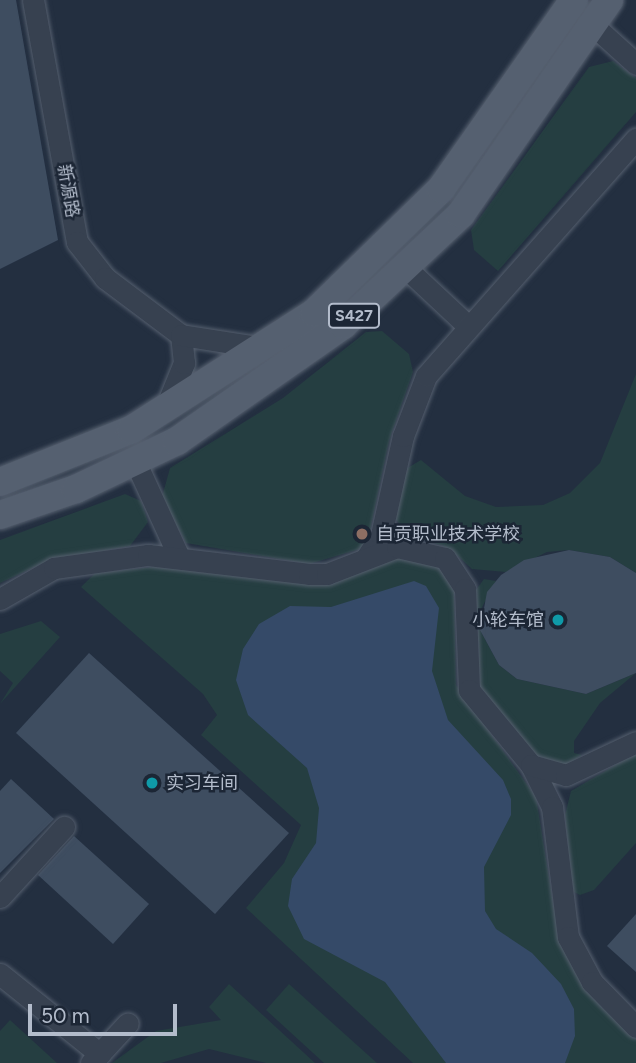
<!DOCTYPE html>
<html>
<head>
<meta charset="utf-8">
<style>
  body { margin:0 }
  #map { position:relative; width:636px; height:1063px; overflow:hidden; background:#232f40; font-family:Figtree,"Noto Sans SC",sans-serif }
  div>[style] { position:absolute }
  [style*='--x'] { left:calc(var(--x)*1px); top:calc(var(--y)*1px); width:calc(var(--w)*1px); rotate:calc(var(--a)*1deg) }
  .green>* { inset:0; background:#253e41 }
  .water>* { inset:0; background:#354a68 }
  .building>* { inset:0; background:#3e4d60 }
  .roads { filter:drop-shadow(0 0 2px #555f6e) drop-shadow(0 0 2px #555f6e) }
  .minor>* { height:21px; margin:-10.5px; padding:0 10.5px; transform-origin:10.5px; border-radius:10.5px; background:#374150 }
  .major>* { height:28px; margin:-14px; padding:0 14px; transform-origin:14px; border-radius:14px; background:#556070 }
  .dots>* { width:19px; height:19px; translate:-50% -50%; box-sizing:border-box; border:4px solid #1c2635; border-radius:50% }
  span { translate:-50% -50%; white-space:nowrap; text-align:center; line-height:1.15; -webkit-text-stroke:5px #1c2635; paint-order:stroke }
  .shield-label span { padding:2px 5px; background:#1c2635; border:2px solid; border-radius:5px; -webkit-text-stroke-width:0 }
  .shield-label { font-size:16px; color:#b3bccb; font-weight:700 }
  .street-label { font-size:18px; color:#b3bccb }
  .poi-label { font-size:18px; color:#b3bccb }
  .left { translate:0 -50%; text-align:left }
  .right { translate:-100% -50%; text-align:right }
  .scale { position:absolute; left:28px; top:1004px; width:149px; height:32px; box-sizing:border-box; border:4px solid #b3bccb; border-top:0; padding-left:9px; font-size:21px; line-height:24px; white-space:nowrap; color:#b3bccb; -webkit-text-stroke:5px #1c2635; paint-order:stroke }
</style>
</head>
<body>
<div id="map">
  <div class="green">
    <i style="clip-path:polygon(613px 61px,636px 78px,636px 112px,498px 271px,474px 250px,471px 230px,589px 67px)"></i>
    <i style="clip-path:polygon(382px 331px,409px 354px,413px 372px,389px 441px,369px 536px,360px 549px,309px 564px,186px 543px,162px 497px,170px 468px,283px 398px,366px 332px)"></i>
    <i style="clip-path:polygon(636px 374px,636px 573px,610px 557px,569px 550px,547px 552px,506px 572px,472px 569px,450px 549px,408px 533px,396px 520px,404px 470px,421px 460px,465px 496px,496px 507px,543px 505px,570px 493px,600px 463px)"></i>
    <i style="clip-path:polygon(125px 494px,141px 501px,148px 522px,130px 546px,50px 560px,0 583px,0 540px)"></i>
    <i style="clip-path:polygon(414px 557px,445px 571px,454px 589px,456px 685px,536px 797px,559px 939px,590px 995px,636px 1039px,636px 1063px,413px 1063px,246px 908px,284px 863px,301px 825px,201px 735px,217px 715px,203px 694px,81px 587px,95px 573px,153px 567px,328px 584px,393px 558px)"></i>
    <i style="clip-path:polygon(484px 579px,496px 581px,480px 611px,480px 630px,499px 665px,517px 679px,586px 694px,636px 673px,600px 703px,574px 741px,574px 753px,582px 755px,567px 765px,541px 762px,480px 688px,476px 590px)"></i>
    <i style="clip-path:polygon(41px 621px,60px 637px,0 704px,13px 683px,0 671px,0 634px)"></i>
    <i style="clip-path:polygon(636px 753px,636px 843px,594px 890px,580px 895px,572px 891px,565px 815px,571px 791px)"></i>
    <i style="clip-path:polygon(229px 984px,315px 1063px,266px 1063px,209px 1049px,161px 1063px,112px 1063px,156px 1031px,221px 1020px,209px 1007px)"></i>
    <i style="clip-path:polygon(289px 984px,377px 1063px,324px 1063px,266px 1010px)"></i>
    <i style="clip-path:polygon(10px 1020px,57px 1063px,0 1063px,0 1031px)"></i>
  </div>
  <div class="water">
    <i style="clip-path:polygon(414px 581px,426px 586px,439px 608px,432px 671px,448px 720px,503px 780px,511px 799px,511px 815px,484px 867px,485px 911px,496px 929px,532px 953px,561px 984px,574px 1009px,575px 1036px,565px 1063px,446px 1063px,385px 982px,304px 939px,288px 906px,292px 879px,316px 843px,319px 808px,307px 768px,248px 715px,236px 680px,243px 649px,259px 624px,290px 606px,331px 607px)"></i>
  </div>
  <div class="building">
    <i style="clip-path:polygon(0 0,16px 0,58px 240px,0 269px)"></i>
    <i style="clip-path:polygon(569px 550px,610px 557px,636px 573px,636px 673px,586px 694px,517px 679px,499px 665px,480px 630px,487px 592px,501px 575px,524px 560px)"></i>
    <i style="clip-path:polygon(89px 653px,289px 833px,215px 914px,16px 733px)"></i>
    <i style="clip-path:polygon(11px 779px,54px 819px,0 873px,0 791px)"></i>
    <i style="clip-path:polygon(74px 836px,149px 904px,113px 944px,38px 875px)"></i>
    <i style="clip-path:polygon(636px 914px,636px 972px,607px 946px)"></i>
  </div>
  <div class="roads">
    <div class="minor">
      <i style="--x:33;--y:0;--w:246;--a:79.7"></i>
      <i style="--x:77;--y:242;--w:46;--a:52.1"></i>
      <i style="--x:105;--y:278;--w:95;--a:36.9"></i>
      <i style="--x:593;--y:25;--w:58;--a:42.2"></i>
      <i style="--x:406;--y:268;--w:85;--a:43.1"></i>
      <i style="--x:166;--y:407;--w:48;--a:-67.8"></i>
      <i style="--x:184;--y:363;--w:28;--a:-96"></i>
      <i style="--x:181;--y:335;--w:83;--a:9"></i>
      <i style="--x:135;--y:461;--w:106;--a:65.4"></i>
      <i style="--x:366;--y:558;--w:27;--a:-57"></i>
      <i style="--x:381;--y:535;--w:101;--a:-77.5"></i>
      <i style="--x:403;--y:436;--w:64;--a:-69"></i>
      <i style="--x:426;--y:376;--w:317;--a:-48.5"></i>
      <i style="--x:0;--y:599;--w:62;--a:-29.9"></i>
      <i style="--x:54;--y:568;--w:95;--a:-7.9"></i>
      <i style="--x:148;--y:555;--w:162;--a:6.7"></i>
      <i style="--x:309;--y:574;--w:18;--a:0"></i>
      <i style="--x:327;--y:574;--w:75;--a:-21.1"></i>
      <i style="--x:397;--y:547;--w:49;--a:12.9"></i>
      <i style="--x:445;--y:558;--w:37;--a:57"></i>
      <i style="--x:465;--y:589;--w:101;--a:87.7"></i>
      <i style="--x:469;--y:690;--w:97;--a:50.4"></i>
      <i style="--x:531;--y:765;--w:47;--a:63.4"></i>
      <i style="--x:552;--y:807;--w:131;--a:83"></i>
      <i style="--x:568;--y:937;--w:51;--a:61.9"></i>
      <i style="--x:592;--y:982;--w:63;--a:45.6"></i>
      <i style="--x:531;--y:765;--w:36;--a:16"></i>
      <i style="--x:566;--y:775;--w:77;--a:-25.2"></i>
      <i style="--x:0;--y:897;--w:95;--a:-47.6"></i>
      <i style="--x:0;--y:974;--w:128;--a:38.7"></i>
      <i style="--x:91;--y:1063;--w:54;--a:-47.2"></i>
    </div>
    <div class="major">
      <i style="--x:0;--y:482;--w:141;--a:-21.7"></i>
      <i style="--x:131;--y:430;--w:217;--a:-32.6"></i>
      <i style="--x:314;--y:313;--w:177;--a:-44.3"></i>
      <i style="--x:441;--y:189;--w:231;--a:-54.9"></i>
      <i style="--x:0;--y:515;--w:80;--a:-18.9"></i>
      <i style="--x:76;--y:489;--w:112;--a:-25.4"></i>
      <i style="--x:177;--y:441;--w:203;--a:-34.9"></i>
      <i style="--x:343;--y:325;--w:162;--a:-43.2"></i>
      <i style="--x:461;--y:214;--w:260;--a:-55.3"></i>
    </div>
  </div>
  <div class="dots">
    <i style="left:362px;top:534px;background:#8d6e63"></i>
    <i style="left:558px;top:620px;background:#0f9aa8"></i>
    <i style="left:152px;top:783px;background:#0f9aa8"></i>
  </div>
  <div class="shield-label">
    <span style="left:354px;top:316px">S427</span>
  </div>
  <div class="street-label">
    <span style="left:68px;top:191px;rotate:80deg">新源路</span>
  </div>
  <div class="poi-label">
    <span class="left" style="left:376px;top:534px">自贡职业技术学校</span>
    <span class="right" style="left:544px;top:620px">小轮车馆</span>
    <span class="left" style="left:166px;top:783px">实习车间</span>
  </div>
  <div class="scale">50 m</div>
</div>
</body>
</html>
